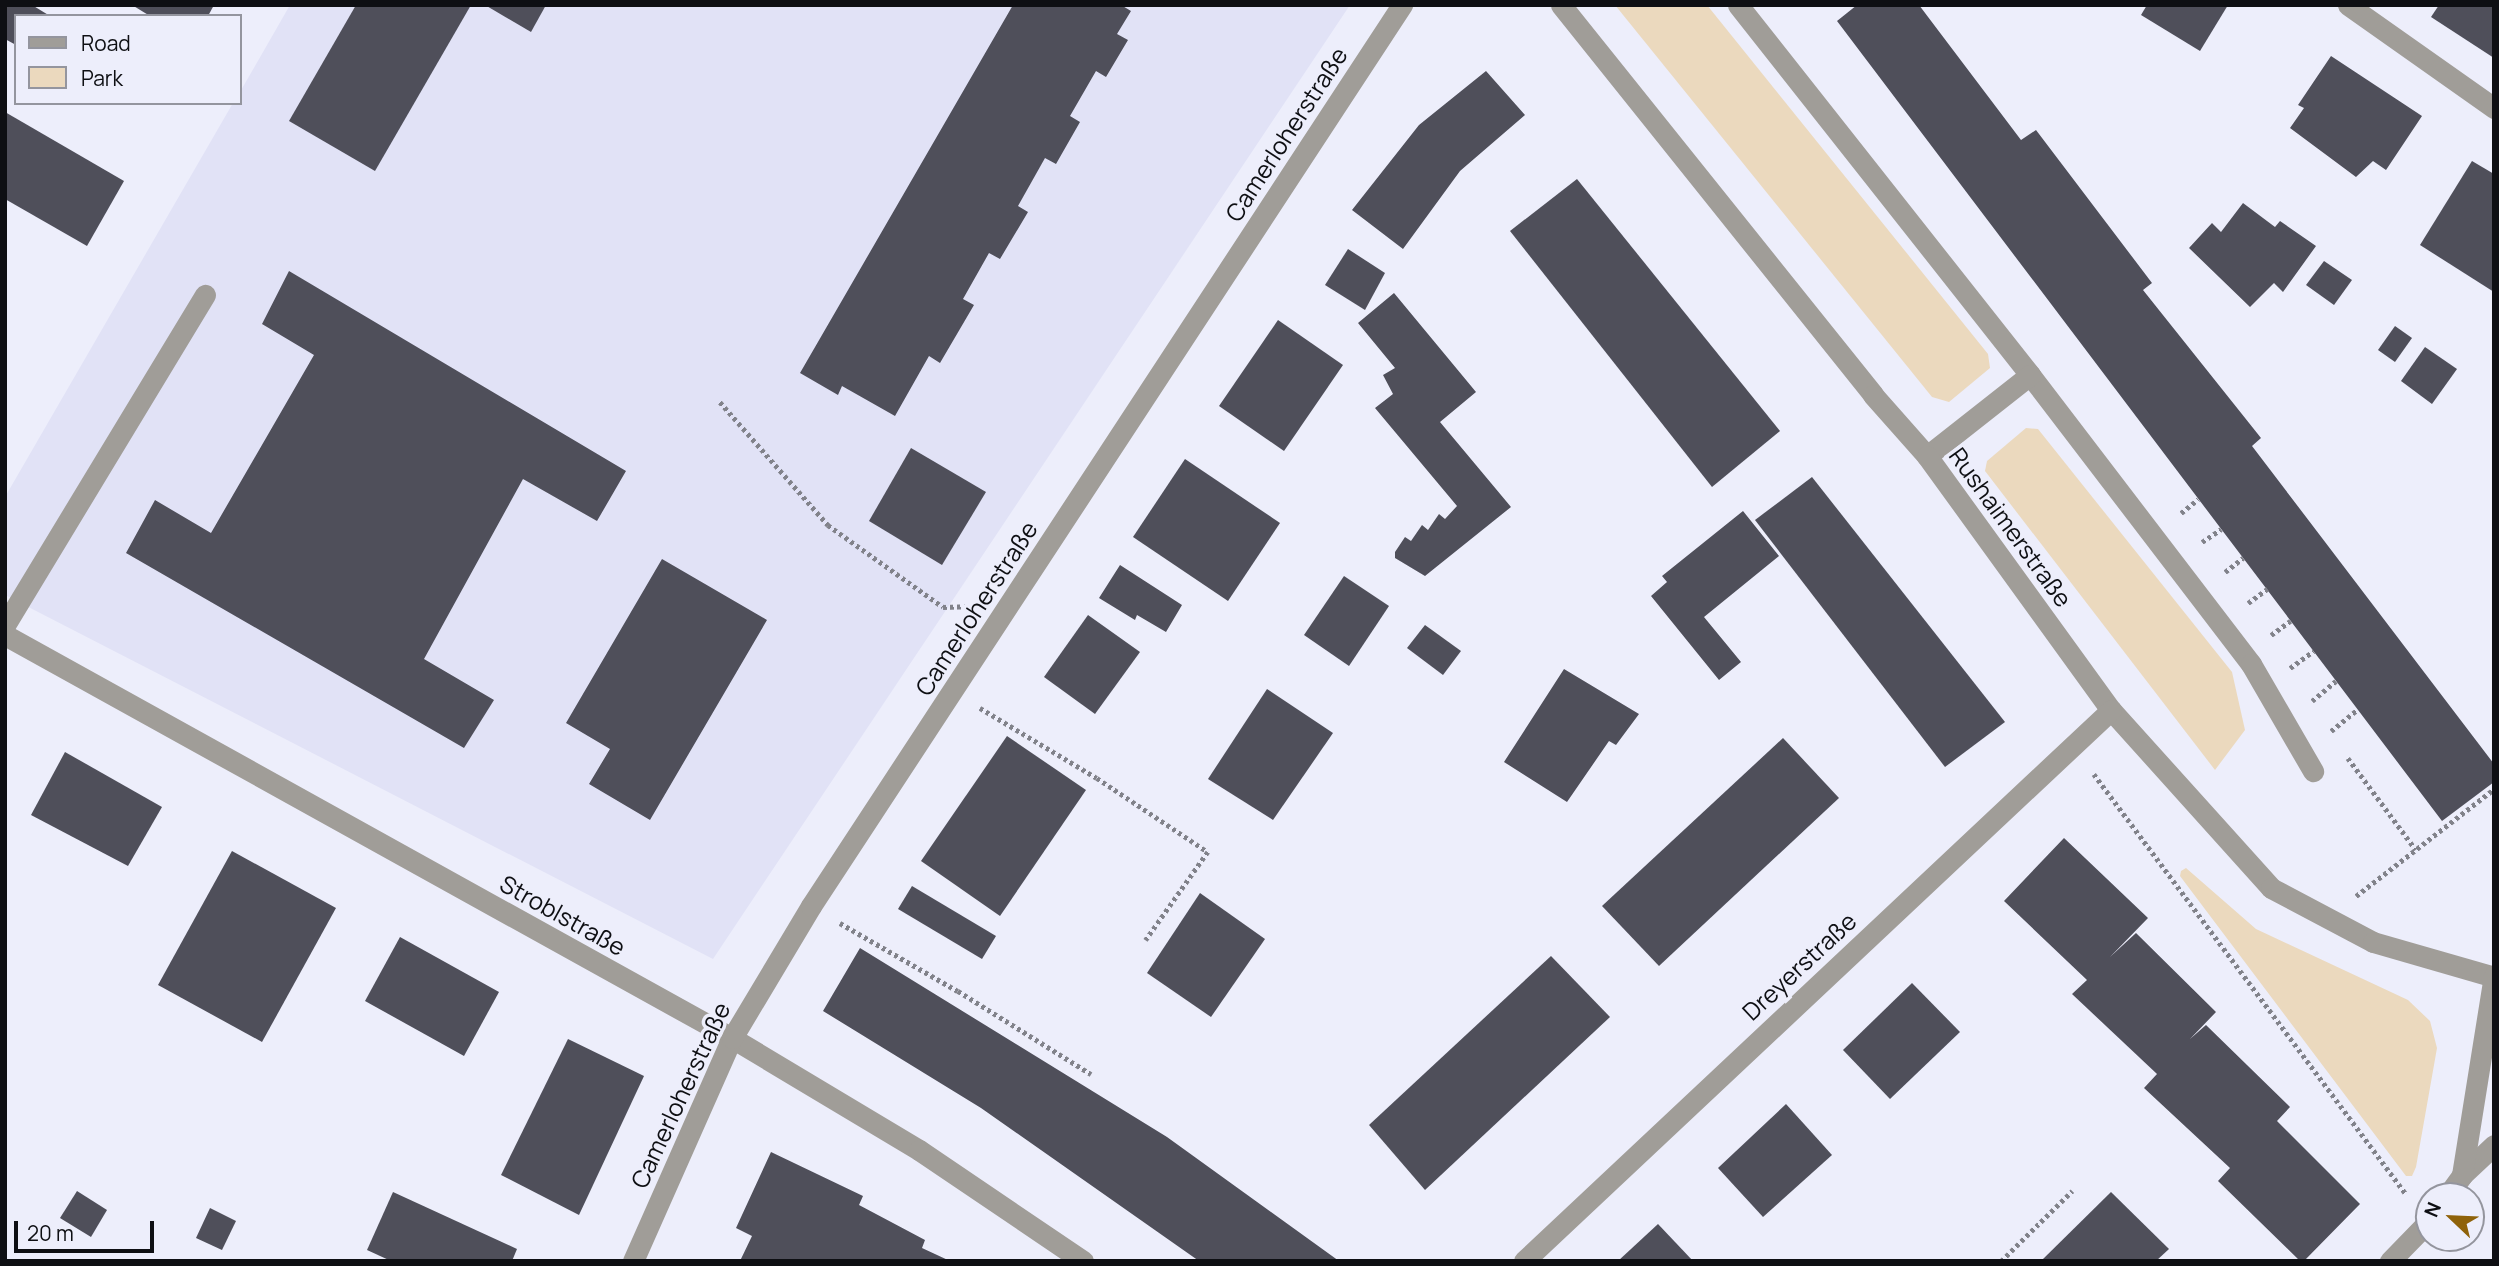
<!DOCTYPE html>
<html>
<head>
<meta charset="utf-8">
<style>
  body { margin:0 }
  #map { position:relative; width:2499px; height:1266px; overflow:hidden; background:#edeefb; font-family:Manrope,sans-serif }
  div>[style] { position:absolute }
  [style*='--x'] { left:calc(var(--x)*1px); top:calc(var(--y)*1px); width:calc(var(--w)*1px); rotate:calc(var(--a)*1deg) }
  .built>* { inset:0; background:#e1e2f6 }
  .green>* { inset:0; background:#ebd9be }
  .building>* { inset:0; background:#4f4f5a }
  .path>* { height:4.5px; margin-top:-2.25px; transform-origin:0; background:repeating-linear-gradient(90deg,#81828a 0 3.5px,transparent 0 7px) }
  .lane>* { height:21px; margin:-10.5px; padding:0 10.5px; transform-origin:10.5px; border-radius:10.5px; background:#a09d98 }
  .street>* { height:21px; margin:-10.5px; padding:0 10.5px; transform-origin:10.5px; border-radius:10.5px; background:#a09d98 }
  span { translate:-50% -50%; white-space:nowrap; text-align:center; line-height:1.15; -webkit-text-stroke:7px #edeefb; paint-order:stroke }
  .street-label { font-size:24px; color:#0e0f13 }
  .frame { position:absolute; inset:0; border:7px solid #0e0f13; pointer-events:none }
  .legend { position:absolute; left:14px; top:14px; width:228px; height:91px; box-sizing:border-box; background:#edeefb; border:2px solid #94959e; margin:0; padding:9px 12px; list-style:none; font-size:21px; color:#0e0f13 }
  .legend li { display:flex; align-items:center; gap:14px; height:35px }
  .legend b { width:35px; border:2px solid #94959e }
  .north { position:absolute; left:2415px; top:1182px; width:70px; height:70px; box-sizing:border-box; background:#edeefb; border:2px solid #94959e; border-radius:50%; rotate:293deg; font-size:19px; font-weight:700; line-height:28px; text-align:center; color:#0e0f13 }
  .north::after { content:''; display:block; margin:auto; width:24px; height:32px; background:#8f620a; clip-path:polygon(50% 0,100% 100%,50% 72%,0 100%) }
  .scale { position:absolute; left:14px; top:1221px; width:140px; height:32px; box-sizing:border-box; border:4px solid #0e0f13; border-top:0; padding-left:9px; font-size:21px; line-height:24px; white-space:nowrap; color:#0e0f13; -webkit-text-stroke:5px #edeefb; paint-order:stroke }
</style>
</head>
<body>
<div id="map">
  <div class="built">
    <i style="clip-path:polygon(290px 5px,1350px 5px,713px 959px,5px 595px,5px 497px,233px 103px,240px 103px,240px 92px)"></i>
  </div>
  <div class="green">
    <i style="clip-path:polygon(1615px 5px,1707px 5px,1988px 354px,1990px 368px,1949px 402px,1932px 397px)"></i>
    <i style="clip-path:polygon(2026px 428px,2038px 429px,2232px 672px,2245px 730px,2215px 770px,1985px 471px,1987px 461px)"></i>
    <i style="clip-path:polygon(2186px 868px,2256px 929px,2408px 1000px,2430px 1021px,2437px 1048px,2416px 1167px,2412px 1176px,2406px 1176px,2180px 876px,2181px 871px)"></i>
  </div>
  <div class="building">
    <i style="clip-path:polygon(5px 5px,32px 5px,50px 16px,16px 16px,16px 45px,5px 39px)"></i>
    <i style="clip-path:polygon(132px 5px,214px 5px,208px 16px,150px 16px)"></i>
    <i style="clip-path:polygon(356px 5px,471px 5px,375px 171px,289px 121px)"></i>
    <i style="clip-path:polygon(485px 5px,546px 5px,531px 32px)"></i>
    <i style="clip-path:polygon(1013px 5px,1121px 5px,1131px 11px,1117px 34px,1128px 40px,1106px 77px,1096px 71px,1070px 116px,1080px 122px,1056px 164px,1045px 158px,1018px 206px,1028px 212px,1000px 259px,989px 253px,963px 299px,974px 305px,940px 363px,929px 356px,895px 416px,842px 386px,838px 395px,800px 373px)"></i>
    <i style="clip-path:polygon(1857px 5px,1919px 5px,2021px 140px,2036px 130px,2152px 283px,2143px 290px,2261px 438px,2252px 446px,2494px 764px,2494px 782px,2442px 821px,1837px 21px)"></i>
    <i style="clip-path:polygon(2147px 5px,2228px 5px,2200px 51px,2141px 15px)"></i>
    <i style="clip-path:polygon(2439px 5px,2494px 5px,2494px 58px,2431px 17px)"></i>
    <i style="clip-path:polygon(2331px 56px,2422px 116px,2386px 170px,2373px 161px,2356px 177px,2290px 128px,2304px 108px,2298px 105px)"></i>
    <i style="clip-path:polygon(1486px 71px,1525px 115px,1460px 171px,1403px 249px,1352px 210px,1419px 125px)"></i>
    <i style="clip-path:polygon(5px 112px,124px 181px,87px 246px,5px 199px)"></i>
    <i style="clip-path:polygon(2472px 161px,2494px 174px,2494px 292px,2420px 245px)"></i>
    <i style="clip-path:polygon(1577px 179px,1780px 431px,1712px 487px,1510px 231px)"></i>
    <i style="clip-path:polygon(2243px 203px,2275px 227px,2280px 221px,2316px 246px,2283px 292px,2274px 283px,2250px 307px,2189px 248px,2212px 223px,2221px 232px)"></i>
    <i style="clip-path:polygon(1348px 249px,1385px 273px,1365px 310px,1325px 285px)"></i>
    <i style="clip-path:polygon(2324px 261px,2352px 280px,2334px 305px,2306px 285px)"></i>
    <i style="clip-path:polygon(289px 271px,626px 471px,597px 521px,523px 479px,424px 659px,494px 700px,464px 748px,126px 553px,155px 500px,211px 533px,314px 355px,262px 324px)"></i>
    <i style="clip-path:polygon(1394px 293px,1476px 392px,1440px 422px,1511px 507px,1425px 576px,1395px 558px,1395px 552px,1405px 537px,1411px 541px,1422px 525px,1428px 530px,1439px 514px,1445px 519px,1457px 506px,1375px 408px,1393px 394px,1383px 375px,1395px 368px,1358px 323px)"></i>
    <i style="clip-path:polygon(1278px 320px,1343px 365px,1284px 451px,1219px 406px)"></i>
    <i style="clip-path:polygon(2395px 326px,2412px 338px,2395px 362px,2378px 350px)"></i>
    <i style="clip-path:polygon(2425px 347px,2457px 369px,2432px 404px,2401px 381px)"></i>
    <i style="clip-path:polygon(911px 448px,986px 492px,942px 565px,869px 521px)"></i>
    <i style="clip-path:polygon(1185px 459px,1280px 523px,1228px 601px,1133px 537px)"></i>
    <i style="clip-path:polygon(1812px 477px,2005px 722px,1945px 767px,1755px 520px)"></i>
    <i style="clip-path:polygon(1743px 511px,1779px 556px,1704px 617px,1741px 662px,1719px 680px,1651px 596px,1667px 582px,1662px 576px)"></i>
    <i style="clip-path:polygon(662px 559px,767px 620px,650px 820px,589px 784px,610px 749px,566px 723px)"></i>
    <i style="clip-path:polygon(1120px 565px,1182px 605px,1166px 632px,1137px 615px,1135px 620px,1099px 598px)"></i>
    <i style="clip-path:polygon(1344px 576px,1389px 606px,1349px 666px,1304px 635px)"></i>
    <i style="clip-path:polygon(1088px 615px,1140px 652px,1095px 714px,1044px 677px)"></i>
    <i style="clip-path:polygon(1425px 625px,1461px 651px,1443px 675px,1407px 648px)"></i>
    <i style="clip-path:polygon(1564px 669px,1639px 714px,1616px 745px,1609px 741px,1567px 802px,1504px 762px)"></i>
    <i style="clip-path:polygon(1267px 689px,1333px 733px,1273px 820px,1208px 779px)"></i>
    <i style="clip-path:polygon(1007px 736px,1086px 790px,1000px 916px,921px 861px)"></i>
    <i style="clip-path:polygon(1783px 738px,1839px 798px,1659px 966px,1602px 906px)"></i>
    <i style="clip-path:polygon(65px 752px,162px 807px,128px 866px,31px 815px)"></i>
    <i style="clip-path:polygon(2064px 838px,2148px 918px,2110px 957px,2136px 933px,2216px 1012px,2190px 1039px,2206px 1025px,2290px 1107px,2277px 1121px,2360px 1204px,2304px 1261px,2300px 1261px,2218px 1181px,2230px 1168px,2144px 1088px,2157px 1074px,2072px 994px,2087px 980px,2004px 901px)"></i>
    <i style="clip-path:polygon(232px 851px,336px 908px,262px 1042px,158px 985px)"></i>
    <i style="clip-path:polygon(912px 886px,996px 936px,982px 959px,898px 909px)"></i>
    <i style="clip-path:polygon(1200px 893px,1265px 939px,1211px 1017px,1147px 973px)"></i>
    <i style="clip-path:polygon(400px 937px,499px 992px,464px 1056px,365px 1001px)"></i>
    <i style="clip-path:polygon(860px 948px,1167px 1137px,1339px 1261px,1199px 1261px,981px 1108px,823px 1011px)"></i>
    <i style="clip-path:polygon(1551px 956px,1610px 1017px,1425px 1190px,1369px 1125px)"></i>
    <i style="clip-path:polygon(1912px 983px,1960px 1032px,1890px 1099px,1843px 1050px)"></i>
    <i style="clip-path:polygon(568px 1039px,644px 1076px,579px 1215px,501px 1175px)"></i>
    <i style="clip-path:polygon(1786px 1104px,1832px 1155px,1763px 1217px,1718px 1168px)"></i>
    <i style="clip-path:polygon(771px 1152px,863px 1196px,859px 1205px,925px 1240px,922px 1248px,950px 1261px,740px 1261px,752px 1236px,736px 1228px)"></i>
    <i style="clip-path:polygon(77px 1191px,107px 1210px,91px 1237px,60px 1218px)"></i>
    <i style="clip-path:polygon(393px 1192px,517px 1249px,512px 1261px,391px 1261px,367px 1250px)"></i>
    <i style="clip-path:polygon(2111px 1192px,2169px 1249px,2156px 1261px,2041px 1261px)"></i>
    <i style="clip-path:polygon(210px 1208px,236px 1221px,222px 1250px,196px 1238px)"></i>
    <i style="clip-path:polygon(1658px 1224px,1693px 1261px,1618px 1261px)"></i>
  </div>
  <div class="path">
    <i style="--x:720;--y:402;--w:164;--a:48.7"></i>
    <i style="--x:828;--y:525;--w:141;--a:35.5"></i>
    <i style="--x:943;--y:607;--w:24;--a:-2"></i>
    <i style="--x:2181;--y:513;--w:22;--a:-39"></i>
    <i style="--x:2202;--y:542;--w:23;--a:-34"></i>
    <i style="--x:2225;--y:572;--w:23;--a:-38"></i>
    <i style="--x:2248;--y:603;--w:24;--a:-36"></i>
    <i style="--x:2271;--y:635;--w:24;--a:-36"></i>
    <i style="--x:2290;--y:668;--w:29;--a:-36"></i>
    <i style="--x:2312;--y:701;--w:31;--a:-40"></i>
    <i style="--x:980;--y:708;--w:136;--a:30.9"></i>
    <i style="--x:1097;--y:778;--w:133;--a:33.7"></i>
    <i style="--x:1208;--y:852;--w:108;--a:125.2"></i>
    <i style="--x:2331;--y:731;--w:33;--a:-39"></i>
    <i style="--x:2348;--y:758;--w:114;--a:53.5"></i>
    <i style="--x:2094;--y:774;--w:523;--a:53.39"></i>
    <i style="--x:2356;--y:896;--w:175;--a:-37.8"></i>
    <i style="--x:840;--y:923;--w:136;--a:30"></i>
    <i style="--x:958;--y:991;--w:157;--a:32"></i>
    <i style="--x:2001;--y:1261;--w:100;--a:-44.6"></i>
  </div>
  <div class="lane">
    <i style="--x:1738;--y:5;--w:471;--a:51.7"></i>
    <i style="--x:2030;--y:375;--w:364;--a:52.6"></i>
    <i style="--x:2251;--y:664;--w:124;--a:59.9"></i>
    <i style="--x:1927;--y:456;--w:131;--a:-38.2"></i>
    <i style="--x:5;--y:625;--w:386;--a:-58.8"></i>
    <i style="--x:2462;--y:1175;--w:44;--a:-43.2"></i>
  </div>
  <div class="street">
    <i style="--x:1561;--y:5;--w:499;--a:51.3"></i>
    <i style="--x:1873;--y:395;--w:81;--a:48.5"></i>
    <i style="--x:1927;--y:456;--w:314;--a:54.1"></i>
    <i style="--x:2111;--y:710;--w:239;--a:48"></i>
    <i style="--x:2271;--y:888;--w:115;--a:27.9"></i>
    <i style="--x:2373;--y:942;--w:126;--a:16.1"></i>
    <i style="--x:2348;--y:5;--w:179;--a:35.2"></i>
    <i style="--x:5;--y:635;--w:831;--a:29"></i>
    <i style="--x:732;--y:1038;--w:218;--a:30.9"></i>
    <i style="--x:919;--y:1150;--w:198;--a:34.1"></i>
    <i style="--x:2447;--y:1196;--w:26;--a:-54"></i>
    <i style="--x:2462;--y:1175;--w:202;--a:-80.9"></i>
    <i style="--x:633;--y:1261;--w:244;--a:-66.1"></i>
    <i style="--x:732;--y:1038;--w:154;--a:-59.1"></i>
    <i style="--x:811;--y:906;--w:1078;--a:-56.74"></i>
    <i style="--x:1524;--y:1261;--w:805;--a:-43.19"></i>
    <i style="--x:2390;--y:1261;--w:56;--a:-45.7"></i>
  </div>
  <div class="street-label">
    <span style="left:1286px;top:134px;rotate:-57deg">Camerloherstraße</span>
    <span style="left:2011px;top:527px;rotate:54deg">Rushaimerstraße</span>
    <span style="left:976px;top:608px;rotate:-57deg">Camerloherstraße</span>
    <span style="left:563px;top:915px;rotate:29deg">Stroblstraße</span>
    <span style="left:1799px;top:966px;rotate:-43deg">Dreyerstraße</span>
    <span style="left:680px;top:1095px;rotate:-65deg">Camerloherstraße</span>
  </div>
  <div class="frame"></div>
  <ul class="legend">
  <li><b style="height:9px;background:#a09d98"></b>Road</li>
  <li><b style="height:19px;background:#ebd9be"></b>Park</li>
  </ul>
  <div class="north">N</div>
  <div class="scale">20 m</div>
</div>
</body>
</html>
